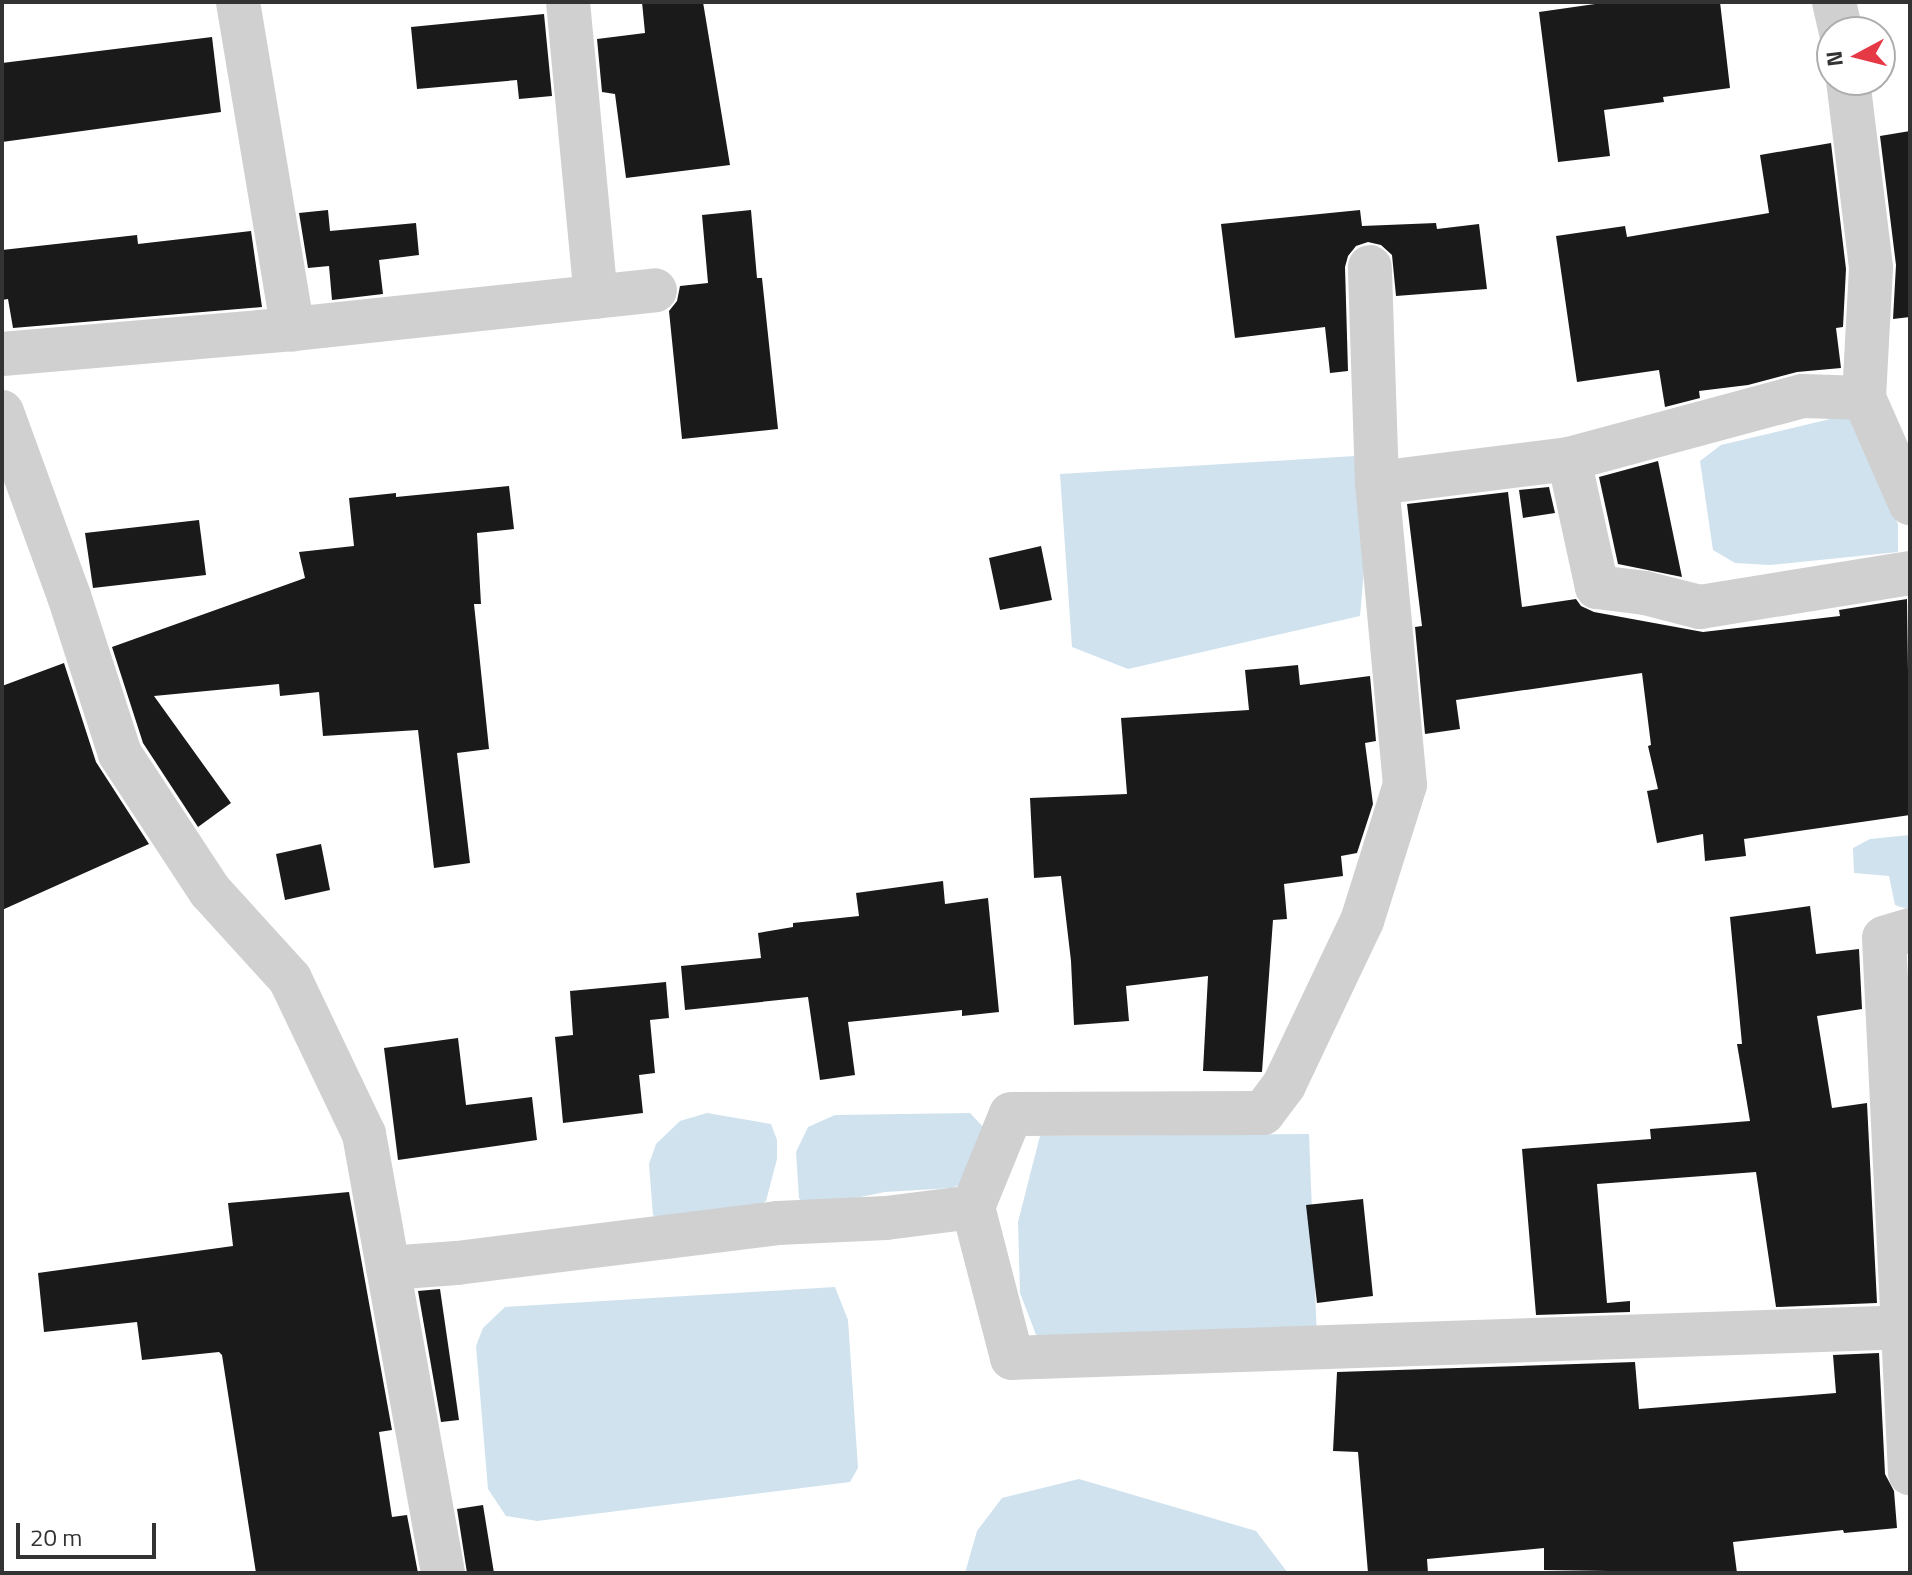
<!DOCTYPE html>
<html>
<head>
<meta charset="utf-8">
<style>
  body { margin:0 }
  #map { position:relative; width:1912px; height:1575px; overflow:hidden; background:#fff; font-family:"Titillium Web",sans-serif }
  div>[style] { position:absolute }
  [style*='--x'] { left:calc(var(--x)*1px); top:calc(var(--y)*1px); width:calc(var(--w)*1px); rotate:calc(var(--a)*1deg) }
  .water>* { inset:0; background:#cfe2ee }
  .building>* { inset:0; background:#1a1a1a }
  .street>* { height:44px; margin:-22px; padding:0 22px; transform-origin:22px; border-radius:22px; background:#d0d0d0 }
  span { translate:-50% -50%; white-space:nowrap; text-align:center; line-height:1.15; -webkit-text-stroke:8px #fff; paint-order:stroke }
  .frame { position:absolute; inset:0; border:4px solid #333; pointer-events:none }
  .north { position:absolute; left:1816px; top:16px; width:80px; height:80px; box-sizing:border-box; background:#fff; border:2px solid #adadad; border-radius:50%; rotate:263deg; font-size:22px; font-weight:700; line-height:32px; text-align:center; color:#333 }
  .north::after { content:''; display:block; margin:auto; width:28px; height:36px; background:#e63946; clip-path:polygon(50% 0,100% 100%,50% 72%,0 100%) }
  .scale { position:absolute; left:16px; top:1523px; width:140px; height:36px; box-sizing:border-box; border:4px solid #333; border-top:0; padding-left:10px; font-size:24px; line-height:28px; white-space:nowrap; color:#333; -webkit-text-stroke:6px #fff; paint-order:stroke }
</style>
</head>
<body>
<div id="map">
  <div class="water">
    <i style="clip-path:polygon(1851px 414px,1898px 524px,1898px 552px,1770px 565px,1735px 563px,1713px 550px,1700px 461px,1721px 445px)"></i>
    <i style="clip-path:polygon(1355px 456px,1369px 513px,1360px 616px,1128px 669px,1072px 647px,1060px 474px)"></i>
    <i style="clip-path:polygon(1910px 835px,1910px 910px,1895px 905px,1889px 876px,1854px 873px,1853px 848px,1870px 839px)"></i>
    <i style="clip-path:polygon(707px 1113px,771px 1124px,777px 1140px,777px 1159px,766px 1201px,738px 1217px,660px 1220px,653px 1215px,649px 1164px,656px 1144px,680px 1121px)"></i>
    <i style="clip-path:polygon(970px 1113px,986px 1130px,972px 1180px,952px 1188px,885px 1192px,806px 1208px,799px 1198px,796px 1152px,808px 1127px,835px 1115px)"></i>
    <i style="clip-path:polygon(1309px 1134px,1317px 1340px,1040px 1345px,1020px 1293px,1018px 1222px,1040px 1136px)"></i>
    <i style="clip-path:polygon(835px 1287px,848px 1320px,858px 1468px,850px 1482px,537px 1521px,506px 1516px,488px 1489px,476px 1346px,483px 1328px,505px 1307px)"></i>
    <i style="clip-path:polygon(1079px 1479px,1256px 1531px,1288px 1573px,965px 1573px,977px 1531px,1002px 1498px)"></i>
  </div>
  <div class="building">
    <i style="clip-path:polygon(642px 2px,703px 2px,730px 165px,626px 178px,615px 94px,602px 92px,597px 39px,645px 33px)"></i>
    <i style="clip-path:polygon(1609px 2px,1720px 2px,1730px 88px,1663px 97px,1664px 102px,1604px 110px,1610px 156px,1558px 162px,1539px 12px)"></i>
    <i style="clip-path:polygon(544px 14px,552px 96px,519px 99px,517px 80px,417px 89px,411px 27px)"></i>
    <i style="clip-path:polygon(212px 37px,221px 112px,2px 142px,2px 63px)"></i>
    <i style="clip-path:polygon(1910px 131px,1910px 317px,1893px 319px,1896px 265px,1880px 136px)"></i>
    <i style="clip-path:polygon(1831px 143px,1846px 269px,1843px 327px,1836px 328px,1841px 368px,1797px 372px,1748px 385px,1699px 391px,1700px 398px,1665px 407px,1659px 370px,1577px 382px,1556px 236px,1625px 226px,1627px 237px,1769px 213px,1760px 155px)"></i>
    <i style="clip-path:polygon(328px 210px,330px 231px,416px 223px,419px 255px,379px 260px,383px 294px,332px 300px,329px 266px,308px 268px,299px 213px)"></i>
    <i style="clip-path:polygon(751px 210px,757px 278px,762px 278px,778px 429px,682px 439px,669px 311px,677px 301px,680px 286px,708px 283px,702px 215px)"></i>
    <i style="clip-path:polygon(1360px 210px,1362px 226px,1436px 223px,1437px 229px,1479px 224px,1487px 289px,1396px 296px,1392px 255px,1381px 245px,1368px 242px,1356px 246px,1348px 256px,1345px 267px,1348px 371px,1330px 373px,1325px 327px,1235px 338px,1221px 224px)"></i>
    <i style="clip-path:polygon(251px 231px,262px 307px,13px 328px,8px 299px,2px 300px,2px 250px,137px 235px,138px 244px)"></i>
    <i style="clip-path:polygon(1658px 461px,1682px 577px,1618px 564px,1599px 477px)"></i>
    <i style="clip-path:polygon(509px 486px,514px 529px,477px 533px,481px 604px,474px 604px,489px 749px,457px 753px,470px 863px,434px 868px,418px 730px,323px 736px,319px 692px,280px 696px,279px 684px,154px 696px,231px 803px,198px 827px,143px 743px,112px 647px,305px 578px,299px 552px,354px 546px,349px 498px,396px 493px,396px 497px)"></i>
    <i style="clip-path:polygon(1549px 487px,1555px 513px,1523px 518px,1519px 490px)"></i>
    <i style="clip-path:polygon(1508px 492px,1522px 607px,1576px 599px,1581px 606px,1594px 612px,1703px 632px,1840px 616px,1839px 610px,1907px 599px,1910px 815px,1744px 839px,1746px 856px,1705px 861px,1703px 834px,1657px 843px,1647px 791px,1658px 789px,1648px 746px,1651px 745px,1642px 673px,1456px 700px,1460px 729px,1425px 734px,1415px 627px,1422px 626px,1407px 504px)"></i>
    <i style="clip-path:polygon(199px 520px,206px 575px,93px 588px,85px 533px)"></i>
    <i style="clip-path:polygon(1041px 546px,1052px 600px,1000px 610px,989px 558px)"></i>
    <i style="clip-path:polygon(64px 663px,96px 762px,149px 844px,2px 910px,2px 686px)"></i>
    <i style="clip-path:polygon(1298px 665px,1300px 685px,1370px 676px,1376px 741px,1365px 743px,1373px 804px,1357px 853px,1341px 856px,1343px 876px,1284px 884px,1287px 919px,1273px 920px,1262px 1072px,1203px 1071px,1208px 976px,1126px 986px,1129px 1021px,1074px 1025px,1071px 961px,1061px 876px,1034px 878px,1030px 798px,1127px 794px,1121px 718px,1249px 710px,1245px 670px)"></i>
    <i style="clip-path:polygon(321px 844px,330px 890px,285px 900px,276px 854px)"></i>
    <i style="clip-path:polygon(943px 881px,945px 904px,988px 898px,999px 1012px,962px 1016px,962px 1010px,848px 1022px,855px 1075px,820px 1080px,808px 997px,685px 1010px,681px 966px,761px 958px,758px 933px,793px 927px,793px 923px,859px 916px,856px 893px)"></i>
    <i style="clip-path:polygon(1810px 906px,1816px 954px,1859px 949px,1862px 1009px,1817px 1016px,1832px 1108px,1867px 1103px,1877px 1303px,1776px 1307px,1756px 1172px,1597px 1184px,1607px 1303px,1630px 1301px,1630px 1312px,1536px 1315px,1522px 1149px,1651px 1139px,1650px 1129px,1750px 1121px,1737px 1044px,1742px 1044px,1730px 917px)"></i>
    <i style="clip-path:polygon(666px 982px,669px 1018px,650px 1020px,655px 1073px,639px 1075px,643px 1113px,563px 1123px,555px 1037px,573px 1035px,570px 991px)"></i>
    <i style="clip-path:polygon(458px 1038px,466px 1105px,532px 1097px,537px 1140px,398px 1160px,384px 1048px)"></i>
    <i style="clip-path:polygon(349px 1192px,392px 1430px,379px 1432px,392px 1517px,407px 1515px,418px 1573px,256px 1573px,222px 1355px,219px 1352px,142px 1360px,137px 1322px,44px 1332px,38px 1273px,233px 1246px,228px 1203px)"></i>
    <i style="clip-path:polygon(1363px 1199px,1373px 1296px,1317px 1303px,1306px 1205px)"></i>
    <i style="clip-path:polygon(440px 1289px,459px 1420px,441px 1422px,418px 1291px)"></i>
    <i style="clip-path:polygon(1879px 1353px,1885px 1474px,1894px 1491px,1897px 1528px,1844px 1533px,1843px 1530px,1733px 1542px,1737px 1573px,1544px 1570px,1544px 1548px,1427px 1559px,1428px 1573px,1368px 1573px,1358px 1452px,1333px 1451px,1337px 1372px,1635px 1362px,1639px 1409px,1836px 1393px,1833px 1355px)"></i>
    <i style="clip-path:polygon(483px 1505px,494px 1573px,467px 1573px,457px 1509px)"></i>
  </div>
  <div class="street">
    <i style="--x:238;--y:2;--w:332;--a:80.5"></i>
    <i style="--x:568;--y:2;--w:296;--a:84.6"></i>
    <i style="--x:1834;--y:2;--w:31;--a:77"></i>
    <i style="--x:1848;--y:80;--w:189;--a:83"></i>
    <i style="--x:1871;--y:268;--w:130;--a:93.1"></i>
    <i style="--x:2;--y:354;--w:292;--a:-4.9"></i>
    <i style="--x:293;--y:329;--w:364;--a:-6.1"></i>
    <i style="--x:2;--y:412;--w:196;--a:70"></i>
    <i style="--x:69;--y:596;--w:166;--a:72.1"></i>
    <i style="--x:120;--y:754;--w:164;--a:56.7"></i>
    <i style="--x:210;--y:891;--w:119;--a:47.7"></i>
    <i style="--x:290;--y:979;--w:172;--a:64.5"></i>
    <i style="--x:364;--y:1134;--w:446;--a:79.8"></i>
    <i style="--x:1569;--y:459;--w:131;--a:77.7"></i>
    <i style="--x:1597;--y:587;--w:48;--a:7.1"></i>
    <i style="--x:1645;--y:593;--w:57;--a:14.3"></i>
    <i style="--x:1700;--y:607;--w:213;--a:-9.2"></i>
    <i style="--x:1377;--y:483;--w:193;--a:-7.1"></i>
    <i style="--x:1569;--y:459;--w:242;--a:-15.1"></i>
    <i style="--x:1803;--y:396;--w:61;--a:1.9"></i>
    <i style="--x:1864;--y:398;--w:115;--a:66.3"></i>
    <i style="--x:1910;--y:930;--w:27;--a:163"></i>
    <i style="--x:1884;--y:938;--w:536;--a:87.22"></i>
    <i style="--x:973;--y:1207;--w:100;--a:-67.8"></i>
    <i style="--x:1011;--y:1114;--w:252;--a:-0.2"></i>
    <i style="--x:1263;--y:1113;--w:35;--a:-53"></i>
    <i style="--x:1284;--y:1085;--w:182;--a:-64.6"></i>
    <i style="--x:1362;--y:921;--w:143;--a:-72.5"></i>
    <i style="--x:1405;--y:785;--w:303;--a:-95.3"></i>
    <i style="--x:1377;--y:483;--w:216;--a:-91.9"></i>
    <i style="--x:388;--y:1268;--w:69;--a:-4.1"></i>
    <i style="--x:457;--y:1263;--w:323;--a:-7.1"></i>
    <i style="--x:778;--y:1223;--w:108;--a:-2.7"></i>
    <i style="--x:886;--y:1218;--w:88;--a:-7.2"></i>
    <i style="--x:973;--y:1207;--w:156;--a:75.5"></i>
    <i style="--x:1012;--y:1358;--w:899;--a:-1.98"></i>
  </div>
  <div class="frame"></div>
  <div class="north">N</div>
  <div class="scale">20 m</div>
</div>
</body>
</html>
